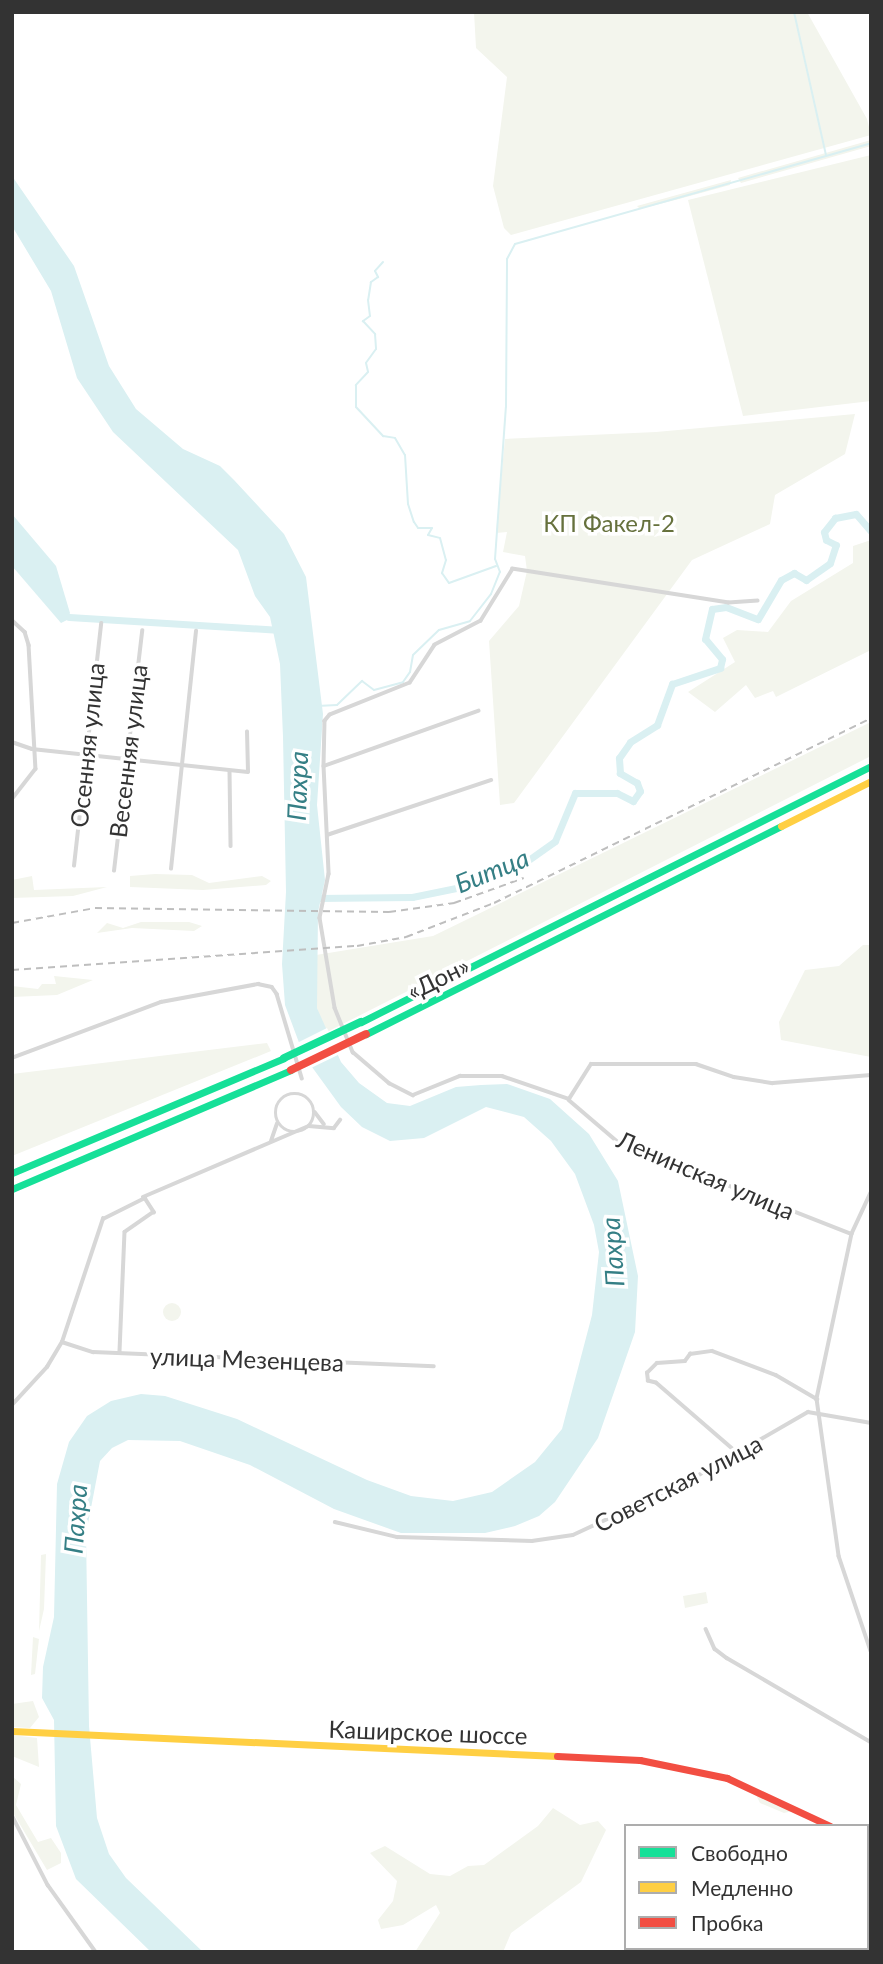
<!DOCTYPE html>
<html>
<head>
<meta charset="utf-8">
<style>
  body { margin:0 }
  #map { position:relative; width:883px; height:1964px; overflow:hidden; background:#fff; font-family:Lato,sans-serif }
  div>[style] { position:absolute }
  [style*='--x'] { left:calc(var(--x)*1px); top:calc(var(--y)*1px); width:calc(var(--w)*1px); rotate:calc(var(--a)*1deg) }
  .green>* { inset:0; background:#f3f5ed }
  .round { border-radius:50% }
  .water>* { inset:0; background:#daf0f2 }
  .pier>* { inset:0; background:#fff }
  .stream>* { height:2px; margin:-1px; padding:0 1px; transform-origin:1px; border-radius:1px; background:#daf0f2 }
  .river>* { height:7px; margin:-3.5px; padding:0 3.5px; transform-origin:3.5px; border-radius:3.5px; background:#daf0f2 }
  .street>* { height:3.5px; margin:-1.75px; padding:0 1.75px; transform-origin:1.75px; border-radius:1.75px; background:#d7d7d7 }
  .street>.ring { margin:-1.75px; padding:0; box-sizing:content-box; background:none; border:3.5px solid #d7d7d7; border-radius:50% }
  .fast>* { height:7px; margin:-3.5px; padding:0 3.5px; transform-origin:3.5px; border-radius:3.5px; background:#16e098 }
  .slow>* { height:7px; margin:-3.5px; padding:0 3.5px; transform-origin:3.5px; border-radius:3.5px; background:#ffcf43 }
  .jam>* { height:7px; margin:-3.5px; padding:0 3.5px; transform-origin:3.5px; border-radius:3.5px; background:#f24e42 }
  .rail>* { height:2px; margin-top:-1px; transform-origin:0; background:repeating-linear-gradient(90deg,#bebebe 0 7px,transparent 0 12px) }
  .fast-bridge>* { height:8px; margin:-4px; padding:0 4px; transform-origin:4px; border-radius:4px; background:#16e098 }
  .jam-bridge>* { height:8px; margin:-4px; padding:0 4px; transform-origin:4px; border-radius:4px; background:#f24e42 }
  span { translate:-50% -50%; white-space:nowrap; text-align:center; line-height:1.15; -webkit-text-stroke:7px #fff; paint-order:stroke }
  .park-label { font-size:24px; color:#66713d }
  .street-label { font-size:24px; color:#333 }
  .water-label { font-size:26px; color:#357f85; font-style:italic }
  .frame { position:absolute; inset:0; border:14px solid #333; pointer-events:none }
  .legend { position:absolute; left:624px; top:1824px; width:245px; height:126px; box-sizing:border-box; background:#fff; border:2px solid #adadad; margin:0; padding:9px 12px; list-style:none; font-size:21px; color:#333 }
  .legend li { display:flex; align-items:center; gap:14px; height:35px }
  .legend b { width:35px; border:2px solid #adadad }
</style>
</head>
<body>
<div id="map">
  <div class="green">
    <i style="clip-path:polygon(474px 12px,807px 12px,867px 119px,871px 135px,511px 235px,504px 228px,493px 186px,507px 77px,476px 48px)"></i>
    <i style="clip-path:polygon(871px 140px,871px 146px,741px 183px,738px 178px)"></i>
    <i style="clip-path:polygon(871px 155px,871px 401px,743px 416px,688px 200px)"></i>
    <i style="clip-path:polygon(731px 180px,730px 185px,679px 199px,640px 209px,637px 206px)"></i>
    <i style="clip-path:polygon(855px 414px,845px 454px,775px 495px,770px 524px,692px 560px,514px 803px,500px 805px,489px 641px,519px 606px,527px 571px,525px 556px,503px 552px,507px 532px,496px 533px,505px 439px,656px 432px)"></i>
    <i style="clip-path:polygon(871px 540px,871px 650px,776px 697px,773px 691px,755px 698px,746px 685px,715px 712px,688px 692px,735px 662px,723px 638px,737px 630px,768px 632px,791px 601px,853px 563px,853px 546px)"></i>
    <i style="clip-path:polygon(871px 722px,871px 756px,325px 1033px,317px 1008px,316px 955px,433px 936px)"></i>
    <i style="clip-path:polygon(155px 874px,192px 875px,209px 883px,262px 876px,271px 881px,266px 885px,203px 890px,130px 887px,130px 876px)"></i>
    <i style="clip-path:polygon(32px 876px,34px 890px,107px 887px,73px 896px,12px 898px,12px 880px)"></i>
    <i style="clip-path:polygon(141px 922px,189px 922px,202px 926px,194px 931px,132px 928px,97px 933px,107px 923px,123px 928px)"></i>
    <i style="clip-path:polygon(863px 945px,871px 945px,871px 1057px,781px 1040px,779px 1022px,805px 970px,839px 966px)"></i>
    <i style="clip-path:polygon(54px 976px,93px 980px,57px 995px,12px 997px,12px 986px,38px 989px,42px 984px,56px 984px)"></i>
    <i style="clip-path:polygon(267px 1043px,271px 1051px,12px 1156px,12px 1074px)"></i>
    <i class="round" style="left:163px;top:1303px;width:18px;height:18px"></i>
    <i style="clip-path:polygon(46px 1554px,44px 1609px,39px 1631px,41px 1555px)"></i>
    <i style="clip-path:polygon(706px 1592px,708px 1603px,685px 1608px,683px 1596px)"></i>
    <i style="clip-path:polygon(33px 1637px,39px 1639px,35px 1674px,31px 1675px)"></i>
    <i style="clip-path:polygon(33px 1701px,39px 1717px,30px 1728px,12px 1727px,12px 1704px)"></i>
    <i style="clip-path:polygon(12px 1735px,37px 1738px,39px 1767px,12px 1756px)"></i>
    <i style="clip-path:polygon(12px 1776px,21px 1784px,16px 1805px,38px 1842px,51px 1838px,61px 1853px,61px 1863px,47px 1870px,12px 1811px)"></i>
    <i style="clip-path:polygon(755px 1793px,793px 1811px,784px 1813px,760px 1803px)"></i>
    <i style="clip-path:polygon(553px 1808px,580px 1825px,598px 1821px,606px 1830px,581px 1882px,511px 1933px,503px 1952px,415px 1952px,440px 1913px,436px 1905px,403px 1925px,381px 1929px,378px 1920px,393px 1901px,397px 1881px,370px 1853px,385px 1846px,430px 1874px,450px 1876px,468px 1866px,484px 1865px,538px 1826px)"></i>
  </div>
  <div class="water">
    <i style="clip-path:polygon(12px 176px,74px 266px,109px 366px,136px 409px,183px 449px,220px 466px,234px 480px,284px 534px,306px 577px,323px 714px,317px 805px,325px 880px,318px 912px,317px 1008px,341px 1062px,359px 1083px,387px 1103px,410px 1106px,456px 1087px,481px 1085px,507px 1084px,550px 1099px,589px 1134px,618px 1181px,638px 1276px,635px 1332px,598px 1438px,555px 1502px,539px 1516px,515px 1526px,485px 1533px,401px 1533px,334px 1509px,250px 1465px,180px 1441px,128px 1440px,112px 1448px,100px 1461px,86px 1534px,89px 1726px,97px 1818px,109px 1854px,126px 1878px,203px 1952px,151px 1952px,76px 1879px,56px 1826px,54px 1720px,42px 1698px,43px 1667px,54px 1617px,57px 1484px,69px 1442px,87px 1416px,111px 1401px,141px 1394px,165px 1396px,237px 1419px,367px 1480px,411px 1496px,453px 1501px,492px 1492px,535px 1462px,562px 1429px,592px 1315px,599px 1252px,594px 1225px,575px 1174px,551px 1141px,524px 1117px,486px 1107px,424px 1138px,390px 1141px,362px 1127px,341px 1107px,304px 1056px,285px 1005px,282px 964px,286px 892px,283px 737px,280px 664px,270px 617px,255px 596px,238px 550px,113px 432px,77px 378px,51px 291px,12px 226px)"></i>
    <i style="clip-path:polygon(12px 514px,56px 566px,70px 613px,67px 620px,61px 623px,12px 566px)"></i>
  </div>
  <div class="pier">
    <i style="clip-path:polygon(327px 1028px,340px 1054px,309px 1069px,295px 1044px)"></i>
  </div>
  <div class="stream">
    <i style="--x:794;--y:12;--w:147;--a:77.4"></i>
    <i style="--x:383;--y:262;--w:12;--a:132"></i>
    <i style="--x:375;--y:271;--w:7;--a:63"></i>
    <i style="--x:378;--y:277;--w:9;--a:144"></i>
    <i style="--x:371;--y:282;--w:18;--a:99"></i>
    <i style="--x:368;--y:300;--w:16;--a:83"></i>
    <i style="--x:370;--y:316;--w:9;--a:144"></i>
    <i style="--x:363;--y:321;--w:18;--a:47"></i>
    <i style="--x:375;--y:334;--w:15;--a:86"></i>
    <i style="--x:376;--y:349;--w:17;--a:126"></i>
    <i style="--x:366;--y:363;--w:9;--a:77"></i>
    <i style="--x:368;--y:372;--w:18;--a:133"></i>
    <i style="--x:356;--y:385;--w:22;--a:90"></i>
    <i style="--x:356;--y:407;--w:40;--a:47"></i>
    <i style="--x:383;--y:436;--w:12;--a:9"></i>
    <i style="--x:395;--y:438;--w:20;--a:60"></i>
    <i style="--x:405;--y:455;--w:49;--a:86.5"></i>
    <i style="--x:408;--y:504;--w:19;--a:72"></i>
    <i style="--x:414;--y:522;--w:7;--a:56"></i>
    <i style="--x:418;--y:528;--w:14;--a:0"></i>
    <i style="--x:432;--y:528;--w:8;--a:120"></i>
    <i style="--x:428;--y:535;--w:12;--a:14"></i>
    <i style="--x:440;--y:538;--w:23;--a:75"></i>
    <i style="--x:446;--y:560;--w:14;--a:107"></i>
    <i style="--x:442;--y:573;--w:12;--a:55"></i>
    <i style="--x:449;--y:583;--w:50;--a:-19.9"></i>
    <i style="--x:317;--y:706;--w:20;--a:-3"></i>
    <i style="--x:337;--y:705;--w:35;--a:-44"></i>
    <i style="--x:362;--y:681;--w:15;--a:37"></i>
    <i style="--x:374;--y:690;--w:30;--a:-15"></i>
    <i style="--x:403;--y:682;--w:12;--a:-55"></i>
    <i style="--x:410;--y:672;--w:17;--a:-80"></i>
    <i style="--x:413;--y:655;--w:36;--a:-44"></i>
    <i style="--x:439;--y:630;--w:32;--a:-16"></i>
    <i style="--x:470;--y:621;--w:34;--a:-52"></i>
    <i style="--x:491;--y:594;--w:24;--a:-68"></i>
    <i style="--x:500;--y:572;--w:14;--a:-111"></i>
    <i style="--x:495;--y:559;--w:152;--a:-85.9"></i>
    <i style="--x:506;--y:407;--w:148;--a:-89.6"></i>
    <i style="--x:507;--y:259;--w:17;--a:-62"></i>
    <i style="--x:515;--y:244;--w:370;--a:-15.8"></i>
  </div>
  <div class="river">
    <i style="--x:69;--y:617;--w:212;--a:3.5"></i>
    <i style="--x:317;--y:898;--w:95;--a:-0.6"></i>
    <i style="--x:412;--y:897;--w:60;--a:-11.5"></i>
    <i style="--x:471;--y:885;--w:53;--a:-21.2"></i>
    <i style="--x:520;--y:866;--w:43;--a:-35.5"></i>
    <i style="--x:555;--y:841;--w:52;--a:-67.4"></i>
    <i style="--x:575;--y:793;--w:42;--a:0"></i>
    <i style="--x:617;--y:793;--w:18;--a:27"></i>
    <i style="--x:633;--y:801;--w:12;--a:-55"></i>
    <i style="--x:640;--y:791;--w:9;--a:-111"></i>
    <i style="--x:637;--y:783;--w:20;--a:-150"></i>
    <i style="--x:620;--y:773;--w:15;--a:-94"></i>
    <i style="--x:619;--y:758;--w:19;--a:-55"></i>
    <i style="--x:630;--y:742;--w:32;--a:-32"></i>
    <i style="--x:657;--y:725;--w:44;--a:-69.9"></i>
    <i style="--x:672;--y:684;--w:51;--a:-18.4"></i>
    <i style="--x:720;--y:668;--w:9;--a:-77"></i>
    <i style="--x:722;--y:659;--w:26;--a:-130"></i>
    <i style="--x:705;--y:639;--w:31;--a:-77"></i>
    <i style="--x:712;--y:609;--w:14;--a:-8"></i>
    <i style="--x:726;--y:607;--w:34;--a:21"></i>
    <i style="--x:758;--y:619;--w:45;--a:-59.5"></i>
    <i style="--x:781;--y:580;--w:15;--a:-28"></i>
    <i style="--x:794;--y:573;--w:14;--a:30"></i>
    <i style="--x:806;--y:580;--w:29;--a:-35"></i>
    <i style="--x:830;--y:563;--w:19;--a:-72"></i>
    <i style="--x:836;--y:545;--w:11;--a:-153"></i>
    <i style="--x:826;--y:540;--w:8;--a:-104"></i>
    <i style="--x:824;--y:532;--w:18;--a:-52"></i>
    <i style="--x:835;--y:518;--w:21;--a:-11"></i>
    <i style="--x:856;--y:514;--w:23;--a:49"></i>
  </div>
  <div class="street">
    <i style="--x:758;--y:601;--w:29;--a:176"></i>
    <i style="--x:729;--y:603;--w:219;--a:-171.1"></i>
    <i style="--x:513;--y:569;--w:61;--a:121.6"></i>
    <i style="--x:481;--y:621;--w:52;--a:152.4"></i>
    <i style="--x:435;--y:645;--w:45;--a:123.3"></i>
    <i style="--x:410;--y:683;--w:86;--a:158.2"></i>
    <i style="--x:330;--y:715;--w:8;--a:130"></i>
    <i style="--x:325;--y:721;--w:45;--a:91.3"></i>
    <i style="--x:324;--y:766;--w:108;--a:87.3"></i>
    <i style="--x:329;--y:874;--w:45;--a:101.6"></i>
    <i style="--x:320;--y:918;--w:91;--a:80.5"></i>
    <i style="--x:335;--y:1008;--w:48;--a:67.8"></i>
    <i style="--x:353;--y:1052;--w:48;--a:40.7"></i>
    <i style="--x:389;--y:1083;--w:27;--a:27"></i>
    <i style="--x:413;--y:1095;--w:51;--a:-22"></i>
    <i style="--x:460;--y:1076;--w:42;--a:0"></i>
    <i style="--x:502;--y:1076;--w:71;--a:18.9"></i>
    <i style="--x:569;--y:1099;--w:41;--a:-57.8"></i>
    <i style="--x:591;--y:1064;--w:105;--a:0"></i>
    <i style="--x:696;--y:1064;--w:40;--a:18.9"></i>
    <i style="--x:734;--y:1077;--w:39;--a:9"></i>
    <i style="--x:773;--y:1083;--w:98;--a:-4.7"></i>
    <i style="--x:12;--y:620;--w:18;--a:43"></i>
    <i style="--x:25;--y:632;--w:14;--a:73"></i>
    <i style="--x:29;--y:645;--w:124;--a:86.8"></i>
    <i style="--x:36;--y:769;--w:39;--a:128"></i>
    <i style="--x:12;--y:742;--w:21;--a:19"></i>
    <i style="--x:32;--y:749;--w:217;--a:6.1"></i>
    <i style="--x:248;--y:772;--w:40;--a:-91.4"></i>
    <i style="--x:324;--y:766;--w:164;--a:-19.7"></i>
    <i style="--x:230;--y:771;--w:75;--a:89.2"></i>
    <i style="--x:327;--y:835;--w:173;--a:-18.5"></i>
    <i style="--x:74;--y:866;--w:244;--a:-83.6"></i>
    <i style="--x:171;--y:869;--w:239;--a:-84"></i>
    <i style="--x:114;--y:871;--w:242;--a:-83.3"></i>
    <i style="--x:12;--y:1058;--w:159;--a:-20.6"></i>
    <i style="--x:161;--y:1002;--w:99;--a:-10.5"></i>
    <i style="--x:258;--y:984;--w:14;--a:12"></i>
    <i style="--x:272;--y:987;--w:9;--a:54"></i>
    <i style="--x:277;--y:994;--w:88;--a:73.4"></i>
    <i class="ring" style="left:276px;top:1094px;width:34.5px;height:34.5px"></i>
    <i style="--x:569;--y:1100;--w:65;--a:40.6"></i>
    <i style="--x:618;--y:1142;--w:251;--a:21.5"></i>
    <i style="--x:315;--y:1112;--w:15;--a:53"></i>
    <i style="--x:271;--y:1141;--w:18;--a:-71"></i>
    <i style="--x:871;--y:1193;--w:45;--a:114.9"></i>
    <i style="--x:852;--y:1234;--w:169;--a:102"></i>
    <i style="--x:817;--y:1399;--w:159;--a:82"></i>
    <i style="--x:839;--y:1556;--w:100;--a:71.4"></i>
    <i style="--x:143;--y:1197;--w:181;--a:-23.2"></i>
    <i style="--x:309;--y:1126;--w:25;--a:5"></i>
    <i style="--x:334;--y:1128;--w:10;--a:-53"></i>
    <i style="--x:62;--y:1342;--w:33;--a:18"></i>
    <i style="--x:93;--y:1352;--w:341;--a:2.4"></i>
    <i style="--x:12;--y:1405;--w:52;--a:-47.4"></i>
    <i style="--x:47;--y:1367;--w:29;--a:-59"></i>
    <i style="--x:62;--y:1342;--w:130;--a:-71.6"></i>
    <i style="--x:103;--y:1219;--w:47;--a:-26.6"></i>
    <i style="--x:145;--y:1198;--w:17;--a:57"></i>
    <i style="--x:154;--y:1212;--w:35;--a:145"></i>
    <i style="--x:125;--y:1232;--w:121;--a:92.4"></i>
    <i style="--x:738;--y:1454;--w:108;--a:-139.1"></i>
    <i style="--x:656;--y:1383;--w:8;--a:-166"></i>
    <i style="--x:648;--y:1381;--w:8;--a:-97"></i>
    <i style="--x:647;--y:1373;--w:14;--a:-45"></i>
    <i style="--x:657;--y:1363;--w:28;--a:-4"></i>
    <i style="--x:685;--y:1361;--w:9;--a:-54"></i>
    <i style="--x:690;--y:1354;--w:22;--a:-8"></i>
    <i style="--x:712;--y:1351;--w:68;--a:20.6"></i>
    <i style="--x:776;--y:1375;--w:48;--a:30.3"></i>
    <i style="--x:335;--y:1522;--w:64;--a:13.6"></i>
    <i style="--x:397;--y:1537;--w:135;--a:1.7"></i>
    <i style="--x:532;--y:1541;--w:41;--a:-8.3"></i>
    <i style="--x:573;--y:1535;--w:123;--a:-24.9"></i>
    <i style="--x:685;--y:1483;--w:142;--a:-30"></i>
    <i style="--x:808;--y:1412;--w:64;--a:9.9"></i>
    <i style="--x:706;--y:1629;--w:22;--a:66"></i>
    <i style="--x:715;--y:1649;--w:15;--a:37"></i>
    <i style="--x:727;--y:1658;--w:167;--a:30.3"></i>
    <i style="--x:12;--y:1815;--w:79;--a:62.8"></i>
    <i style="--x:48;--y:1885;--w:82;--a:54.4"></i>
    <i style="--x:867;--y:1884;--w:9;--a:-63"></i>
    <i style="--x:826;--y:1948;--w:16;--a:14"></i>
    <i style="--x:742;--y:1952;--w:4;--a:-76"></i>
  </div>
  <div class="fast">
    <i style="--x:361;--y:1022;--w:571;--a:-26.65"></i>
    <i style="--x:366;--y:1034;--w:464;--a:-26.6"></i>
    <i style="--x:12;--y:1173;--w:295;--a:-22.9"></i>
    <i style="--x:12;--y:1189;--w:303;--a:-23.1"></i>
  </div>
  <div class="slow">
    <i style="--x:781;--y:826;--w:101;--a:-26.6"></i>
    <i style="--x:12;--y:1731;--w:546;--a:2.63"></i>
  </div>
  <div class="jam">
    <i style="--x:557;--y:1756;--w:83;--a:2.8"></i>
    <i style="--x:640;--y:1760;--w:89;--a:11.7"></i>
    <i style="--x:727;--y:1778;--w:114;--a:25"></i>
    <i style="--x:867;--y:1844;--w:4;--a:14"></i>
  </div>
  <div class="rail">
    <i style="--x:12;--y:923;--w:84;--a:-10.2"></i>
    <i style="--x:95;--y:908;--w:294;--a:0.8"></i>
    <i style="--x:389;--y:912;--w:66;--a:-7.9"></i>
    <i style="--x:454;--y:903;--w:74;--a:-19.7"></i>
    <i style="--x:12;--y:970;--w:346;--a:-4"></i>
    <i style="--x:357;--y:946;--w:50;--a:-10.4"></i>
    <i style="--x:406;--y:937;--w:94;--a:-21.1"></i>
    <i style="--x:494;--y:903;--w:420;--a:-26.1"></i>
  </div>
  <div class="fast-bridge">
    <i style="--x:284;--y:1058;--w:85;--a:-25.1"></i>
  </div>
  <div class="jam-bridge">
    <i style="--x:291;--y:1070;--w:83;--a:-25.6"></i>
  </div>
  <div class="park-label">
    <span style="left:609px;top:523px">КП Факел-2</span>
  </div>
  <div class="street-label">
    <span style="left:87px;top:745px;rotate:-84deg">Осенняя улица</span>
    <span style="left:128px;top:751px;rotate:-83deg">Весенняя улица</span>
    <span style="left:438px;top:978px;rotate:-26deg">«Дон»</span>
    <span style="left:706px;top:1175px;rotate:23deg">Ленинская улица</span>
    <span style="left:247px;top:1359px;rotate:2deg">улица Мезенцева</span>
    <span style="left:678px;top:1483px;rotate:-27deg">Советская улица</span>
    <span style="left:428px;top:1732px;rotate:2deg">Каширское шоссе</span>
  </div>
  <div class="water-label">
    <span style="left:298px;top:786px;rotate:-88deg">Пахра</span>
    <span style="left:492px;top:871px;rotate:-22deg">Битца</span>
    <span style="left:613px;top:1252px;rotate:-94deg">Пахра</span>
    <span style="left:76px;top:1519px;rotate:-86deg">Пахра</span>
  </div>
  <div class="frame"></div>
  <ul class="legend">
  <li><b style="height:9px;background:#16e098"></b>Свободно</li>
  <li><b style="height:9px;background:#ffcf43"></b>Медленно</li>
  <li><b style="height:9px;background:#f24e42"></b>Пробка</li>
  </ul>
</div>
</body>
</html>
